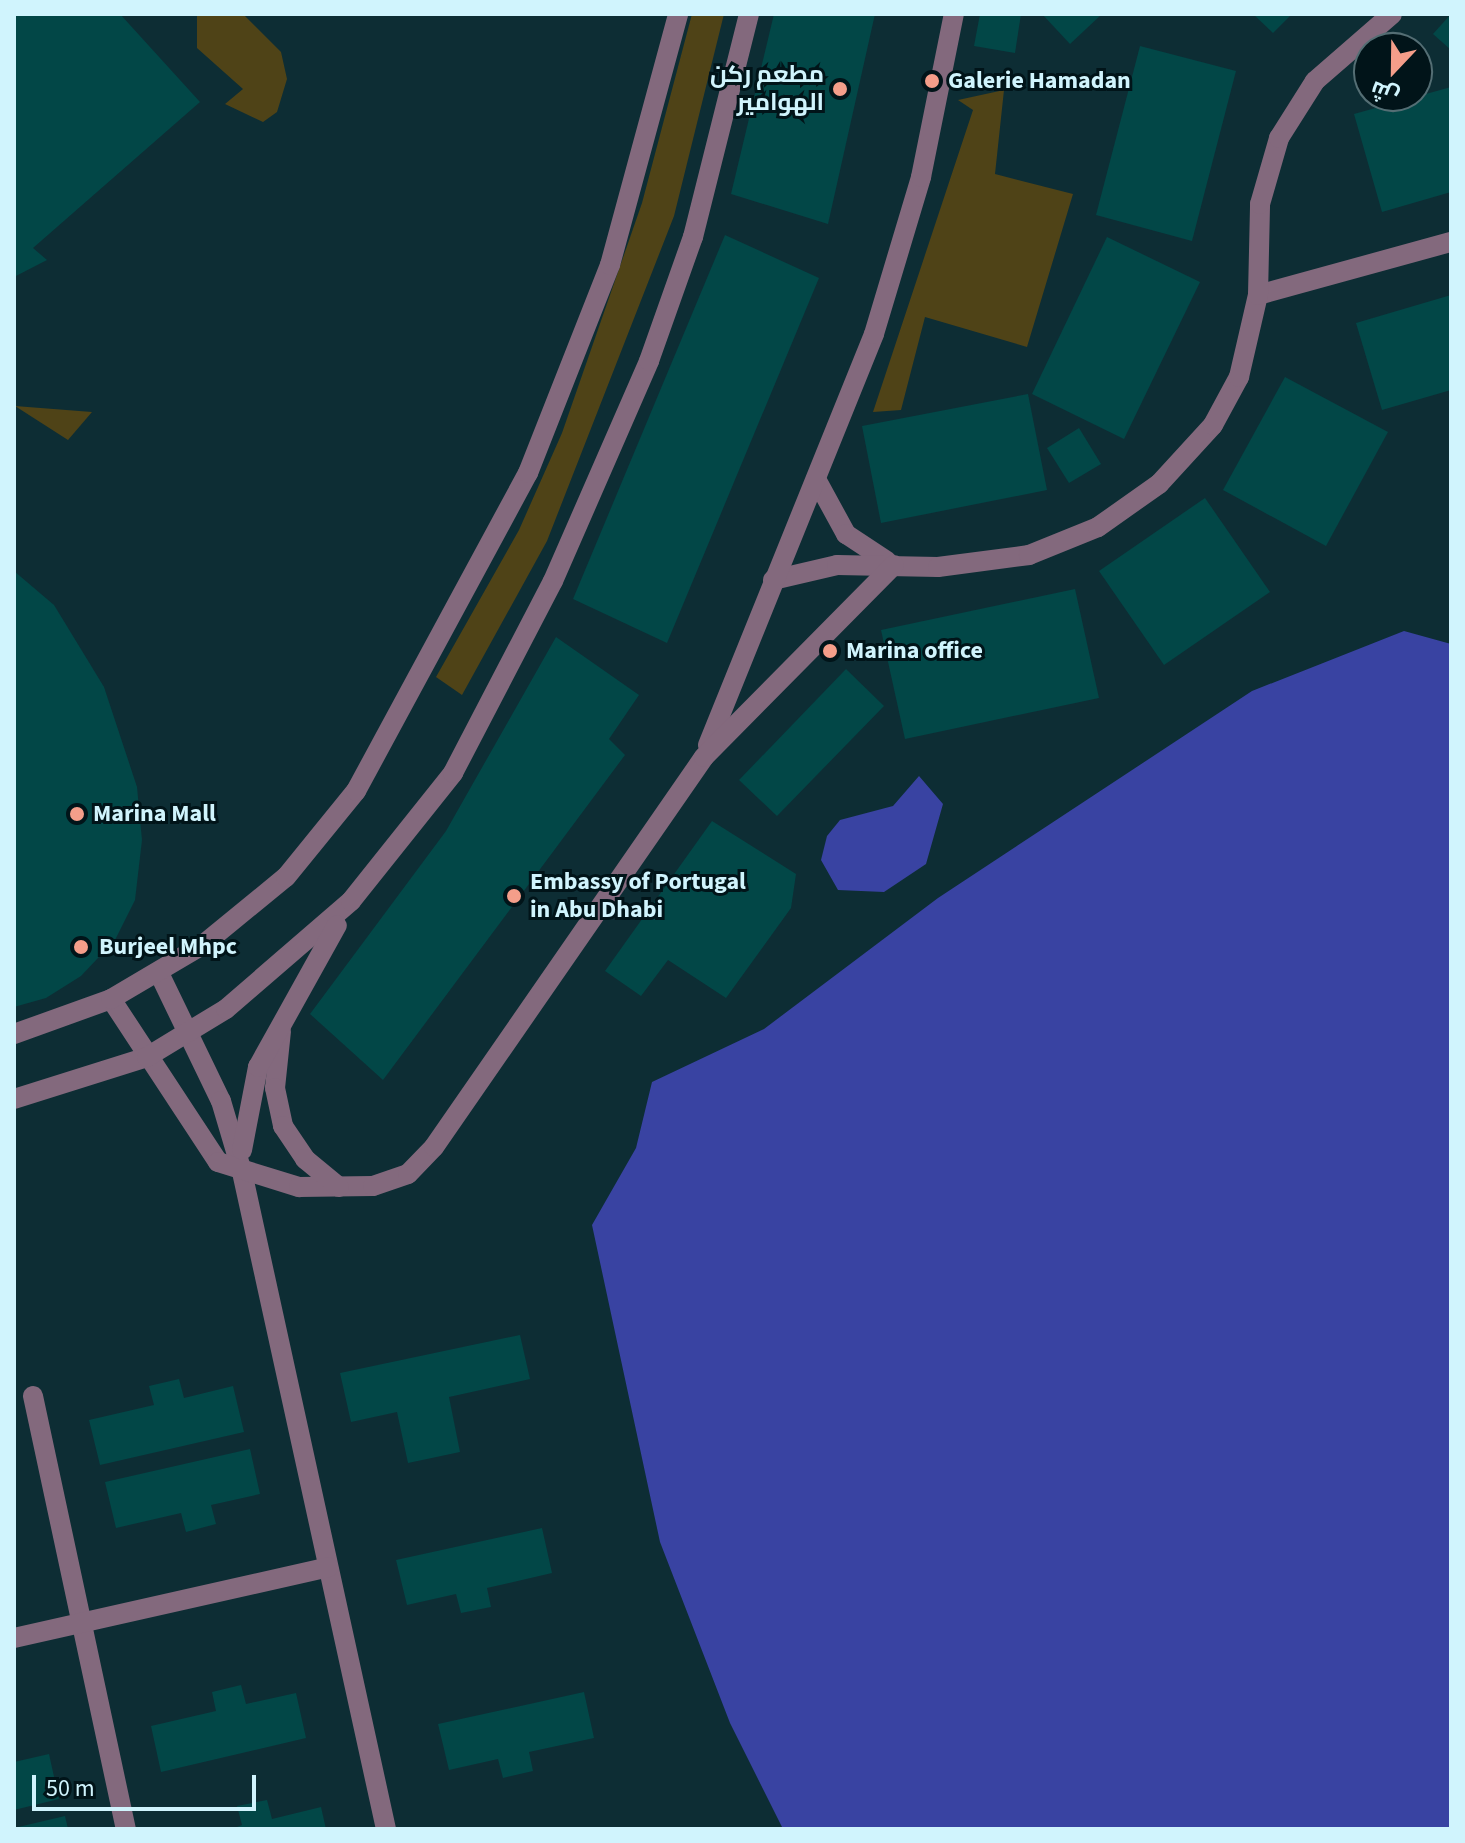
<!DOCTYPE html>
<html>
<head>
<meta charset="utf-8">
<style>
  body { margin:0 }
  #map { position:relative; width:1465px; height:1843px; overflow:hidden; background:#0d2d34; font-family:"Source Sans 3",Cairo,sans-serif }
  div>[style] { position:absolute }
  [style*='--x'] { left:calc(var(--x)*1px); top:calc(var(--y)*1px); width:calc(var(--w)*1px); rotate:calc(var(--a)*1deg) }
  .green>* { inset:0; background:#4f4317 }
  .water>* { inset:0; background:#3943a2 }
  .building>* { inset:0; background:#024747 }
  .minor>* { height:20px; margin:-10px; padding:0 10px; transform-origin:10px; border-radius:10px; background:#83697d }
  .dots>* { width:22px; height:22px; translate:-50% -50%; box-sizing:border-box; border:4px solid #011419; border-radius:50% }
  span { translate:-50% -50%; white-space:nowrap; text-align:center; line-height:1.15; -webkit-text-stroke:6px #011419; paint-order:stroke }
  .poi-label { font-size:24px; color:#d0f4fd; font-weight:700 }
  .right { translate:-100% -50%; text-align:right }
  .left { translate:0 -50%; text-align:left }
  .frame { position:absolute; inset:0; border:16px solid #d0f4fd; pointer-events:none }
  .north { position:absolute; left:1353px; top:32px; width:80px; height:80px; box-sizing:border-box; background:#011419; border:2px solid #546e74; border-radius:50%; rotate:202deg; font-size:22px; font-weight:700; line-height:32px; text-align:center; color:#d0f4fd }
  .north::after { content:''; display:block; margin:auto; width:28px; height:36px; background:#f49e8a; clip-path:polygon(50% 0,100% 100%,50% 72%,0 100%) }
  .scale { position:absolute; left:32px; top:1775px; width:224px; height:36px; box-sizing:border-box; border:4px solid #d0f4fd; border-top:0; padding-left:10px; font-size:24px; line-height:28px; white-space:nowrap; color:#d0f4fd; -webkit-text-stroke:6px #011419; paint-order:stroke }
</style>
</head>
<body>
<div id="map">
  <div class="green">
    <i style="clip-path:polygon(197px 14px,243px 14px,281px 52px,287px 79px,277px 112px,263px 122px,225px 104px,243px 89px,197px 48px)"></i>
    <i style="clip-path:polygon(692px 14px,724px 14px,674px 216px,547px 541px,462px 695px,436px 677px,519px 530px,562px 433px,642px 203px)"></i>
    <i style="clip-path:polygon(1004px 90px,995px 174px,1073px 194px,1027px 347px,925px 317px,901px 410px,873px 412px,973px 110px,958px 100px)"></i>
    <i style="clip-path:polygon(15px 406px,92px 412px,68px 440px)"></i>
  </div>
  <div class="water">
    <i style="clip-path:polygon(1404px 631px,1451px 644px,1451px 1829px,783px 1829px,730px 1723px,660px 1542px,592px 1225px,636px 1148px,652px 1082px,764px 1029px,938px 898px,1252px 691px)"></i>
    <i style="clip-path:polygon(919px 776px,943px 804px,926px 864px,884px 892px,838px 890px,821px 860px,827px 836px,840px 820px,893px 806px)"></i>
  </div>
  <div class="building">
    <i style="clip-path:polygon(14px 14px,120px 14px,200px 102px,33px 248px,47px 260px,14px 277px)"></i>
    <i style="clip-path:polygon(774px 14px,875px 14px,828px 224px,731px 194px)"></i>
    <i style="clip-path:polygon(980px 14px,1021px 14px,1015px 53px,974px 46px)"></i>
    <i style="clip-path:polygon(1042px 14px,1102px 14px,1070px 44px)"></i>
    <i style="clip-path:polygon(1253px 14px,1292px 14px,1273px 33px)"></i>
    <i style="clip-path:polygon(1451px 14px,1451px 50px,1433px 34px)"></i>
    <i style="clip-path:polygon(1140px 46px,1236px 71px,1192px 241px,1096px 215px)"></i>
    <i style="clip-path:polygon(1451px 87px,1451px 192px,1382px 212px,1354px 114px)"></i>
    <i style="clip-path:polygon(725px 235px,819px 278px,667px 643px,573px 599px)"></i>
    <i style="clip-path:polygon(1107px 237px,1200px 282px,1124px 439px,1032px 394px)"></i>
    <i style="clip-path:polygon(1451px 295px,1451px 390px,1382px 410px,1356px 323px)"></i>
    <i style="clip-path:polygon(1285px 377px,1388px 432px,1326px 546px,1223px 490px)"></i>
    <i style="clip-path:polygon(1028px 394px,1047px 490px,881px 523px,862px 426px)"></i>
    <i style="clip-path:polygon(1079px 428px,1101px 464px,1069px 483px,1047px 448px)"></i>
    <i style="clip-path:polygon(1205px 498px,1270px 592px,1164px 665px,1099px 571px)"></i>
    <i style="clip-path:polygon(14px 571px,54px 605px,104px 687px,137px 787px,142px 840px,135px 900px,115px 940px,81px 976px,46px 998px,14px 1007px)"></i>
    <i style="clip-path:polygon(1075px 589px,1099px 698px,905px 739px,881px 630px)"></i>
    <i style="clip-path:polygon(556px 637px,639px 695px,609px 739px,625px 755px,383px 1080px,310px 1014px,446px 831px)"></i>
    <i style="clip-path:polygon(846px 669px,884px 706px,777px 816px,739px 780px)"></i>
    <i style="clip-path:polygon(712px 821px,796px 874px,791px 908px,726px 998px,668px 960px,641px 996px,605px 971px)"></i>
    <i style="clip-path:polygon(520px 1335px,530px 1379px,449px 1397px,460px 1452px,408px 1463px,397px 1412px,351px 1422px,340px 1373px)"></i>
    <i style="clip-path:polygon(179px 1379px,184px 1398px,233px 1386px,244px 1432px,100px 1465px,89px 1420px,154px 1405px,149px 1386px)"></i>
    <i style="clip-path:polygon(250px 1449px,260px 1494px,211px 1505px,216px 1524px,186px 1532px,181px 1513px,116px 1528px,105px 1482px)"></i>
    <i style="clip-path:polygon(542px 1528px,552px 1573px,487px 1588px,491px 1607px,461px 1613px,456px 1594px,407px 1605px,396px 1560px)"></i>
    <i style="clip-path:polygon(241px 1685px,246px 1704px,296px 1693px,306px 1738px,161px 1772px,151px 1726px,216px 1711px,212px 1692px)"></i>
    <i style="clip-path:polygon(584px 1692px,594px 1738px,529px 1752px,533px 1771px,503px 1778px,498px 1759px,449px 1770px,438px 1724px)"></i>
    <i style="clip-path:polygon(49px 1754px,59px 1799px,14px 1810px,14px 1762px)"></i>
    <i style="clip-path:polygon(267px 1800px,272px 1819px,321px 1807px,326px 1829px,232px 1829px,242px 1825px,237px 1806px)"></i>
    <i style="clip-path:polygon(65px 1816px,68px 1829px,14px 1829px,14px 1828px)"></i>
  </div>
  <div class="minor">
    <i style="--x:1258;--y:295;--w:200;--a:-15.4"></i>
    <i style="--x:816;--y:479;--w:63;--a:61.4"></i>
    <i style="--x:846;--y:534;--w:49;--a:33.4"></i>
    <i style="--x:773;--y:580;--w:66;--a:-13.2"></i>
    <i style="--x:837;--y:565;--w:101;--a:1.1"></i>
    <i style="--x:938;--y:567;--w:92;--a:-7.5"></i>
    <i style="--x:1029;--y:555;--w:74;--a:-22.1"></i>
    <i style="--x:1098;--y:527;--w:75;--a:-35.2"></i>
    <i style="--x:1159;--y:484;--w:80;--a:-47.5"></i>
    <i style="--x:1213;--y:425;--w:55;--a:-61.6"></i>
    <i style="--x:1239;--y:377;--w:84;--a:-77"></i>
    <i style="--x:1258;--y:295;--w:91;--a:-88.7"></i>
    <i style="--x:1260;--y:204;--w:69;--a:-73.9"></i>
    <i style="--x:1279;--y:138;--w:67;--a:-57.7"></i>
    <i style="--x:1315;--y:81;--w:102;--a:-41"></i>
    <i style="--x:708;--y:745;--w:443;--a:-68"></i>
    <i style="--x:874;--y:334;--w:164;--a:-73.3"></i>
    <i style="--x:921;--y:177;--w:166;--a:-78.6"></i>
    <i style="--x:159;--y:973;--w:142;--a:64.2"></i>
    <i style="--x:221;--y:1101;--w:74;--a:73.5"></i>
    <i style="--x:242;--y:1172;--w:673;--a:77.64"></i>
    <i style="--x:111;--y:999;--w:195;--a:56.7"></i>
    <i style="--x:218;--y:1162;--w:85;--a:17.2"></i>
    <i style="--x:299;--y:1187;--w:74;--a:-0.8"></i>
    <i style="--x:373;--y:1186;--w:37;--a:-19"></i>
    <i style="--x:408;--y:1174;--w:37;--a:-46"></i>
    <i style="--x:434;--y:1147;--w:474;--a:-55.3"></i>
    <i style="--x:704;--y:757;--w:270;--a:-45.3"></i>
    <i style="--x:281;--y:1031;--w:57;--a:96"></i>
    <i style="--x:275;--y:1088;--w:39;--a:78"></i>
    <i style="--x:283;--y:1126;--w:40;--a:56"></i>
    <i style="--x:305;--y:1159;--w:44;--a:39.5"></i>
    <i style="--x:14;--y:1034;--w:103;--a:-19.8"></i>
    <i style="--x:111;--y:999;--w:108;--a:-30.6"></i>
    <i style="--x:204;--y:944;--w:106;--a:-39.3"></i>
    <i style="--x:286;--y:877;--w:111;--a:-50.9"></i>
    <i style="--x:356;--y:791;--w:362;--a:-61.6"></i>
    <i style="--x:528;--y:473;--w:224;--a:-68.5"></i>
    <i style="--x:610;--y:265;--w:260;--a:-74.8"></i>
    <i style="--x:14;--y:1099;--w:139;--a:-17.5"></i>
    <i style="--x:147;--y:1057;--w:92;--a:-31.3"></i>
    <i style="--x:226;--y:1009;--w:165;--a:-40.8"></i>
    <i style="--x:351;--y:901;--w:164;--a:-51.4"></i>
    <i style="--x:453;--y:773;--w:216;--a:-62.5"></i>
    <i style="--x:553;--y:581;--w:240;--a:-66.4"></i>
    <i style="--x:649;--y:361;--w:132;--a:-70.5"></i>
    <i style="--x:693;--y:237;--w:230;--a:-75.9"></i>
    <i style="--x:242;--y:1150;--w:85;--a:-79.1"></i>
    <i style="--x:258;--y:1067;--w:162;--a:-60.9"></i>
    <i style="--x:33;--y:1396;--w:443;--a:77.9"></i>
    <i style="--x:14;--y:1638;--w:322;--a:-12.7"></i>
  </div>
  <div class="dots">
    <i style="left:932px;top:81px;background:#f49e8a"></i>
    <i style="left:840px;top:89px;background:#f49e8a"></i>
    <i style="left:830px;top:651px;background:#f49e8a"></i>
    <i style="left:77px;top:814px;background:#f49e8a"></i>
    <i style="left:514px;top:896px;background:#f49e8a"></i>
    <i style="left:81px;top:947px;background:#f49e8a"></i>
  </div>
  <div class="poi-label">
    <span class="right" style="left:824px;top:89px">مطعم ركن<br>الهوامير</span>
    <span class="left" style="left:948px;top:81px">Galerie Hamadan</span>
    <span class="left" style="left:846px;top:651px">Marina office</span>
    <span class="left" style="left:93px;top:814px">Marina Mall</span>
    <span class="left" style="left:530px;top:896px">Embassy of Portugal<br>in Abu Dhabi</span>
    <span class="left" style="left:99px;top:947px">Burjeel Mhpc</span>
  </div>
  <div class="frame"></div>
  <div class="north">ش</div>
  <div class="scale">50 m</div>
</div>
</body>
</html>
